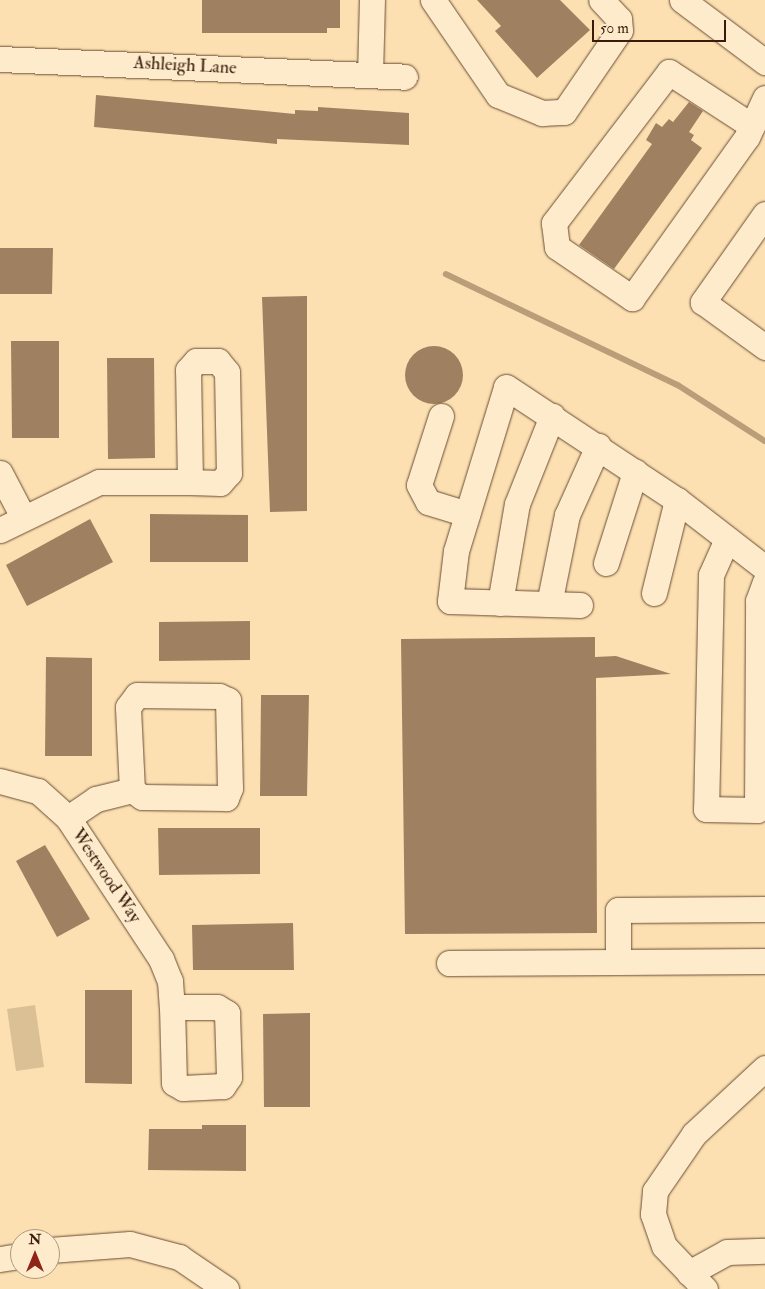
<!DOCTYPE html>
<html>
<head>
<meta charset="utf-8">
<style>
  body { margin:0 }
  #map { position:relative; width:765px; height:1289px; overflow:hidden; background:#fce0b1; font-family:"IM FELL Double Pica",serif }
  div>[style] { position:absolute }
  [style*='--x'] { left:calc(var(--x)*1px); top:calc(var(--y)*1px); width:calc(var(--w)*1px); rotate:calc(var(--a)*1deg) }
  .green>* { inset:0; background:#dbbf95 }
  .stream>* { height:5.5px; margin:-2.75px; padding:0 2.75px; transform-origin:2.75px; border-radius:2.75px; background:#ba9d79 }
  .building>* { inset:0; background:#9f8161 }
  .round { border-radius:50% }
  .roads { filter:drop-shadow(0 0 1px #6a4c34) drop-shadow(0 0 1px #6a4c34) }
  .minor>* { height:25px; margin:-12.5px; padding:0 12.5px; transform-origin:12.5px; border-radius:12.5px; background:#fdebcc }
  span { translate:-50% -50%; white-space:nowrap; text-align:center; line-height:1.15; -webkit-text-stroke:4px #fdebcc; paint-order:stroke }
  .street-label { font-size:18px; color:#3a1b0b }
  .north { position:absolute; left:10px; top:1229px; width:50px; height:50px; box-sizing:border-box; background:#fdebcc; border:1px solid #af987f; border-radius:50%; rotate:0deg; font-size:14px; font-weight:700; line-height:20px; text-align:center; color:#3a1b0b }
  .north::after { content:''; display:block; margin:auto; width:18px; height:22px; background:#8f2418; clip-path:polygon(50% 0,100% 100%,50% 72%,0 100%) }
  .scale { position:absolute; left:592px; top:20px; width:134px; height:22px; box-sizing:border-box; border:2px solid #3a1b0b; border-top:0; padding-left:6px; font-size:15px; line-height:18px; white-space:nowrap; color:#3a1b0b; -webkit-text-stroke:4px #fdebcc; paint-order:stroke }
</style>
</head>
<body>
<div id="map">
  <div class="green">
    <i style="clip-path:polygon(35px 1005px,44px 1067px,16px 1071px,7px 1009px)"></i>
  </div>
  <div class="stream">
    <i style="--x:446;--y:274;--w:257;--a:25.6"></i>
    <i style="--x:678;--y:385;--w:103;--a:32.8"></i>
  </div>
  <div class="building">
    <i style="clip-path:polygon(202px 0,340px 0,340px 28px,327px 28px,327px 33px,202px 33px)"></i>
    <i style="clip-path:polygon(477px 0,560px 0,590px 30px,537px 78px,495px 31px,501px 26px)"></i>
    <i style="clip-path:polygon(96px 95px,295px 114px,295px 110px,318px 111px,318px 107px,409px 113px,409px 145px,277px 139px,277px 144px,94px 127px)"></i>
    <i style="clip-path:polygon(689px 102px,703px 111px,689px 132px,694px 135px,691px 140px,702px 148px,614px 269px,579px 245px,652px 144px,646px 140px,656px 123px,662px 127px,669px 119px,673px 122px)"></i>
    <i style="clip-path:polygon(0 248px,53px 248px,52px 294px,0 294px)"></i>
    <i style="clip-path:polygon(307px 296px,307px 511px,270px 512px,262px 297px)"></i>
    <i style="clip-path:polygon(11px 341px,59px 341px,59px 438px,12px 438px)"></i>
    <i class="round" style="left:405px;top:346px;width:58px;height:58px"></i>
    <i style="clip-path:polygon(107px 358px,154px 358px,155px 458px,108px 459px)"></i>
    <i style="clip-path:polygon(150px 514px,248px 515px,248px 562px,150px 562px)"></i>
    <i style="clip-path:polygon(90px 519px,113px 562px,27px 606px,6px 565px)"></i>
    <i style="clip-path:polygon(250px 621px,250px 660px,159px 661px,159px 622px)"></i>
    <i style="clip-path:polygon(595px 637px,595px 657px,616px 656px,671px 674px,596px 678px,597px 933px,405px 934px,401px 639px)"></i>
    <i style="clip-path:polygon(46px 657px,92px 658px,92px 756px,45px 756px)"></i>
    <i style="clip-path:polygon(261px 695px,309px 695px,307px 796px,260px 796px)"></i>
    <i style="clip-path:polygon(158px 828px,260px 828px,260px 874px,159px 875px)"></i>
    <i style="clip-path:polygon(45px 845px,90px 919px,57px 937px,16px 861px)"></i>
    <i style="clip-path:polygon(293px 923px,294px 970px,193px 970px,192px 925px)"></i>
    <i style="clip-path:polygon(85px 990px,132px 990px,132px 1084px,85px 1083px)"></i>
    <i style="clip-path:polygon(310px 1013px,310px 1107px,264px 1107px,263px 1014px)"></i>
    <i style="clip-path:polygon(202px 1125px,246px 1125px,246px 1171px,148px 1170px,149px 1129px,202px 1129px)"></i>
  </div>
  <div class="roads">
    <div class="minor">
      <i style="--x:433;--y:0;--w:115;--a:55.6"></i>
      <i style="--x:498;--y:95;--w:48;--a:22.2"></i>
      <i style="--x:542;--y:113;--w:22;--a:-3"></i>
      <i style="--x:564;--y:112;--w:99;--a:-55.7"></i>
      <i style="--x:620;--y:30;--w:11;--a:-95"></i>
      <i style="--x:619;--y:19;--w:26;--a:-133"></i>
      <i style="--x:682;--y:0;--w:104;--a:36.8"></i>
      <i style="--x:0;--y:59;--w:405;--a:2.5"></i>
      <i style="--x:370;--y:75;--w:75;--a:-88.5"></i>
      <i style="--x:752;--y:126;--w:99;--a:-147"></i>
      <i style="--x:669;--y:72;--w:190;--a:127.3"></i>
      <i style="--x:554;--y:223;--w:24;--a:83"></i>
      <i style="--x:557;--y:247;--w:91;--a:34.2"></i>
      <i style="--x:632;--y:298;--w:198;--a:-54.5"></i>
      <i style="--x:747;--y:137;--w:43;--a:-65.2"></i>
      <i style="--x:765;--y:214;--w:108;--a:125.2"></i>
      <i style="--x:703;--y:302;--w:77;--a:36"></i>
      <i style="--x:196;--y:361;--w:22;--a:0"></i>
      <i style="--x:218;--y:361;--w:14;--a:51"></i>
      <i style="--x:227;--y:372;--w:101;--a:88.9"></i>
      <i style="--x:229;--y:473;--w:13;--a:132"></i>
      <i style="--x:220;--y:483;--w:30;--a:-178"></i>
      <i style="--x:190;--y:482;--w:112;--a:-91"></i>
      <i style="--x:188;--y:370;--w:12;--a:-48"></i>
      <i style="--x:441;--y:416;--w:72;--a:107.7"></i>
      <i style="--x:419;--y:485;--w:19;--a:62"></i>
      <i style="--x:428;--y:502;--w:41;--a:17.1"></i>
      <i style="--x:0;--y:473;--w:50;--a:62.4"></i>
      <i style="--x:0;--y:530;--w:110;--a:-25.9"></i>
      <i style="--x:99;--y:482;--w:91;--a:0"></i>
      <i style="--x:727;--y:539;--w:39;--a:114"></i>
      <i style="--x:711;--y:575;--w:234;--a:91.2"></i>
      <i style="--x:706;--y:809;--w:51;--a:1.1"></i>
      <i style="--x:757;--y:810;--w:209;--a:-89.7"></i>
      <i style="--x:758;--y:601;--w:20;--a:-70"></i>
      <i style="--x:606;--y:563;--w:96;--a:-72.3"></i>
      <i style="--x:654;--y:593;--w:96;--a:-76.1"></i>
      <i style="--x:500;--y:603;--w:100;--a:-80.3"></i>
      <i style="--x:517;--y:504;--w:95;--a:-68.3"></i>
      <i style="--x:549;--y:604;--w:91;--a:-78.6"></i>
      <i style="--x:567;--y:515;--w:76;--a:-65.8"></i>
      <i style="--x:580;--y:605;--w:130;--a:-178.2"></i>
      <i style="--x:450;--y:601;--w:50;--a:-83.2"></i>
      <i style="--x:456;--y:551;--w:171;--a:-73"></i>
      <i style="--x:506;--y:387;--w:205;--a:33.5"></i>
      <i style="--x:677;--y:500;--w:111;--a:37.7"></i>
      <i style="--x:137;--y:695;--w:82;--a:0.7"></i>
      <i style="--x:219;--y:696;--w:10;--a:24"></i>
      <i style="--x:228;--y:700;--w:88;--a:88.7"></i>
      <i style="--x:230;--y:788;--w:11;--a:112"></i>
      <i style="--x:226;--y:798;--w:84;--a:-179.3"></i>
      <i style="--x:142;--y:797;--w:12;--a:-145"></i>
      <i style="--x:132;--y:790;--w:83;--a:-92.8"></i>
      <i style="--x:128;--y:707;--w:15;--a:-53"></i>
      <i style="--x:0;--y:781;--w:39;--a:15"></i>
      <i style="--x:38;--y:791;--w:40;--a:42"></i>
      <i style="--x:68;--y:818;--w:169;--a:56.6"></i>
      <i style="--x:161;--y:959;--w:24;--a:68"></i>
      <i style="--x:170;--y:981;--w:26;--a:86"></i>
      <i style="--x:68;--y:818;--w:34;--a:-34"></i>
      <i style="--x:96;--y:799;--w:37;--a:-14"></i>
      <i style="--x:765;--y:909;--w:147;--a:179.6"></i>
      <i style="--x:618;--y:910;--w:52;--a:90"></i>
      <i style="--x:618;--y:962;--w:147;--a:-0.4"></i>
      <i style="--x:449;--y:963;--w:169;--a:-0.3"></i>
      <i style="--x:172;--y:1007;--w:45;--a:0"></i>
      <i style="--x:217;--y:1007;--w:12;--a:31"></i>
      <i style="--x:227;--y:1013;--w:64;--a:88.2"></i>
      <i style="--x:229;--y:1077;--w:11;--a:124"></i>
      <i style="--x:223;--y:1086;--w:40;--a:177.1"></i>
      <i style="--x:183;--y:1088;--w:10;--a:-151"></i>
      <i style="--x:174;--y:1083;--w:76;--a:-91.5"></i>
      <i style="--x:50;--y:1250;--w:80;--a:-4.3"></i>
      <i style="--x:130;--y:1244;--w:51;--a:14.9"></i>
      <i style="--x:179;--y:1257;--w:57;--a:34.2"></i>
      <i style="--x:0;--y:1259;--w:20;--a:-9"></i>
      <i style="--x:689;--y:1273;--w:43;--a:-28.9"></i>
      <i style="--x:727;--y:1252;--w:38;--a:-2"></i>
      <i style="--x:705;--y:1289;--w:59;--a:-133.6"></i>
      <i style="--x:664;--y:1246;--w:34;--a:-109"></i>
      <i style="--x:653;--y:1214;--w:23;--a:-85"></i>
      <i style="--x:655;--y:1191;--w:69;--a:-55.6"></i>
      <i style="--x:694;--y:1134;--w:97;--a:-42.9"></i>
    </div>
  </div>
  <div class="street-label">
    <span style="left:185px;top:66px;rotate:3deg">Ashleigh Lane</span>
    <span style="left:106px;top:876px;rotate:56deg">Westwood Way</span>
  </div>
  <div class="north">N</div>
  <div class="scale">50 m</div>
</div>
</body>
</html>
